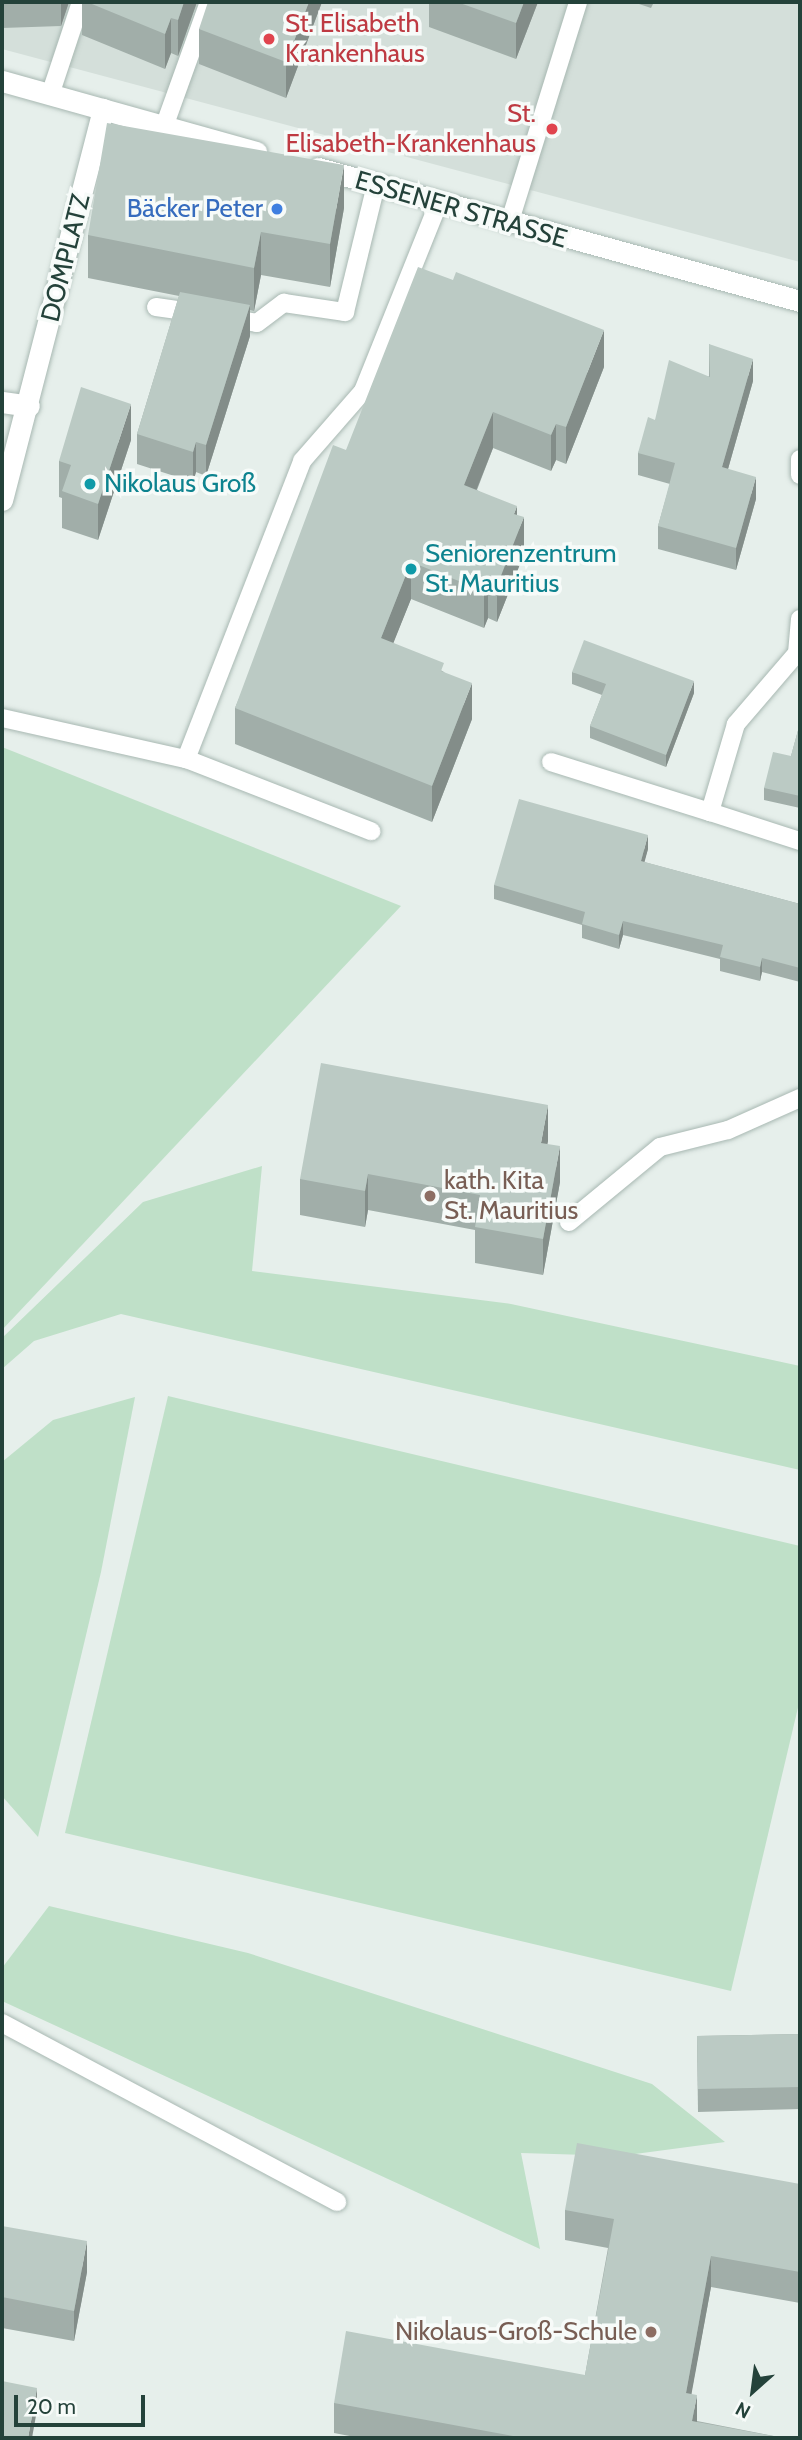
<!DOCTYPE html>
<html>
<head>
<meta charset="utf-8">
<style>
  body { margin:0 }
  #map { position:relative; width:802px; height:2440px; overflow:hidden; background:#e6efeb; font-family:Cabin,sans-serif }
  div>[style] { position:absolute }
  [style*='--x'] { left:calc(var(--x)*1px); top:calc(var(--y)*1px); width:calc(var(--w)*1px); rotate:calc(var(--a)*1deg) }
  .built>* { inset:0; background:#d4dfda }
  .green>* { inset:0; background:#bfe0c8 }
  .roads { filter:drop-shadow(0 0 2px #a8b8b2) drop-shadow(0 0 2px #a8b8b2) }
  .service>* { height:18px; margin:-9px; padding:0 9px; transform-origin:9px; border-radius:9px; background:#fff }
  .minor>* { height:21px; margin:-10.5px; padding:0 10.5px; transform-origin:10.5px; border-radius:10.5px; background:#fff }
  .tertiary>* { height:21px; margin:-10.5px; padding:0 10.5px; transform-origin:10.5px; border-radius:10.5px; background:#fff }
  .wall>* { inset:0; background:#a1aea9 }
  .shaded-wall>* { inset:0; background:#838d89 }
  .building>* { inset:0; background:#bbcac4 }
  .dots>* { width:19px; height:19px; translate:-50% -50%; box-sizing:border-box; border:4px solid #f7fbf9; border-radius:50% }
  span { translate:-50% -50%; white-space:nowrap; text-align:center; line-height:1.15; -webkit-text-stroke:7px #f7fbf9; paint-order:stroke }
  .health-label { font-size:26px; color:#be3a42 }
  .left { translate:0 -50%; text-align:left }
  .right { translate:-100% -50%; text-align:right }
  .shop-label { font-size:26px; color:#366cbe }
  .street-label { font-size:26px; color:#24423a }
  .culture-label { font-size:26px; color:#0d838f }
  .education-label { font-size:26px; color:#785e54 }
  .frame { position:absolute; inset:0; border:4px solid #24423a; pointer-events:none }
  .north { position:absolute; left:718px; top:2356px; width:70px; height:70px; -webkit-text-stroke:5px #f7fbf9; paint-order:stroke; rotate:208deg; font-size:19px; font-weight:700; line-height:28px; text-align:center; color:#24423a }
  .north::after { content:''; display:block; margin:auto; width:24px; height:32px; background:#24423a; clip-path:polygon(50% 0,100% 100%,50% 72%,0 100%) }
  .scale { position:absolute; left:14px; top:2395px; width:131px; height:32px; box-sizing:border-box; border:4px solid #24423a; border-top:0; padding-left:9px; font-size:21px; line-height:24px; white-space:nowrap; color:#24423a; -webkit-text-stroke:5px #f7fbf9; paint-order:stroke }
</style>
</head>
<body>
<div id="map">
  <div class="built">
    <i style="clip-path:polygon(2px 2px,800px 2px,800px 262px,2px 49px)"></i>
  </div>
  <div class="green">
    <i style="clip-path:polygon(2px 747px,401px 906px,2px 1330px)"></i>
    <i style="clip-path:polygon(262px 1166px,252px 1271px,511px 1304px,800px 1366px,800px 1470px,121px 1314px,34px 1341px,2px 1369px,2px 1338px,143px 1202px)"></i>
    <i style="clip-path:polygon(168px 1396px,800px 1546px,800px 1699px,731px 1991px,65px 1833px)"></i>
    <i style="clip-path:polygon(135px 1397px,101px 1572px,38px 1837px,2px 1796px,2px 1462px,53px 1420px)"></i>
    <i style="clip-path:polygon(49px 1906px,248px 1953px,652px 2084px,725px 2142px,620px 2156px,521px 2153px,540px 2249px,2px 2001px,2px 1968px)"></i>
  </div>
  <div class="roads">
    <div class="service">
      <i style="--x:50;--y:95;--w:98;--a:-71.6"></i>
      <i style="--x:164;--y:127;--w:133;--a:-70.2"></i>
      <i style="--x:509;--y:224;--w:232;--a:-72.7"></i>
      <i style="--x:156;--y:307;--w:42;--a:8.1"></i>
      <i style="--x:229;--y:318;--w:28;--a:10"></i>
      <i style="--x:257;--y:323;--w:34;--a:-37"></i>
      <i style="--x:284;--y:303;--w:62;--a:8.4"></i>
      <i style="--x:345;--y:312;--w:131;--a:-76.3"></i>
      <i style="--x:800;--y:459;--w:16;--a:90"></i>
      <i style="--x:800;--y:619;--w:34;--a:95"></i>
      <i style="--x:797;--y:653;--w:94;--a:130.7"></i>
      <i style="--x:736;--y:724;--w:92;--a:106.5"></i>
      <i style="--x:710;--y:812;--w:95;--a:17.9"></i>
      <i style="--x:2;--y:718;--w:189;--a:12.6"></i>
      <i style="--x:186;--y:759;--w:199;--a:21.3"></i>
      <i style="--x:186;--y:759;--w:320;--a:-68.7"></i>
      <i style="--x:302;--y:461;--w:93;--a:-48.9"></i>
      <i style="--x:363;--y:391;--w:201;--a:-68.1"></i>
      <i style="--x:551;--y:762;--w:167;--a:17.5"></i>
      <i style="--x:569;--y:1222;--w:118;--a:-39.5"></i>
      <i style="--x:660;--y:1147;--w:70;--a:-14"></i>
      <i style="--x:728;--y:1130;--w:79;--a:-24"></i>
      <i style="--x:2;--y:2023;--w:380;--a:28.1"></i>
    </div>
    <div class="minor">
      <i style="--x:2;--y:402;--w:27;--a:8"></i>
      <i style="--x:2;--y:500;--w:404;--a:-75.5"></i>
    </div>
    <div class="tertiary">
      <i style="--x:2;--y:81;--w:264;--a:15.6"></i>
      <i style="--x:318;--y:168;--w:500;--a:15.43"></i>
    </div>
  </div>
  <div class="wall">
    <i style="clip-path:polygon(2px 2px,69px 2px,61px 26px,2px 28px)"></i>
    <i style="clip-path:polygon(82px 2px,197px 2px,178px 56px,171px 53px,165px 69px,82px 35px)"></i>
    <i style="clip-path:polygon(322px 2px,286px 98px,199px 64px,199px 29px)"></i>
    <i style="clip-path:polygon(429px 2px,538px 2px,516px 59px,429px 27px)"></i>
    <i style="clip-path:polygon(633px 2px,654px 2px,651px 8px)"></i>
    <i style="clip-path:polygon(344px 208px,330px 287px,261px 275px,254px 311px,250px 310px,250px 336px,206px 476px,196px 472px,193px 482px,137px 464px,137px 434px,179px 296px,88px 278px,88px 235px)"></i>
    <i style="clip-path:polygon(709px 344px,753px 381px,728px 469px,756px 499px,736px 570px,658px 549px,658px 526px,670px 484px,638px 475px,638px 453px,655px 420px,709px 376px)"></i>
    <i style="clip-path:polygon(604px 367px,566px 464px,556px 460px,551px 471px,493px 448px,477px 490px,517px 515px,524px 554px,497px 622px,488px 618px,484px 628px,411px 599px,393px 643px,444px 672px,472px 719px,432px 822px,235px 744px,235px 708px,346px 450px)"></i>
    <i style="clip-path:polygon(131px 440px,98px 540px,62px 528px,62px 498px,59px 497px,59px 461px)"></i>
    <i style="clip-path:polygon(572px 672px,694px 693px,666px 767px,590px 738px,590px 726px,602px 695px,572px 684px)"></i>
    <i style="clip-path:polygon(800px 723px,800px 808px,764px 800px,764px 788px,791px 756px)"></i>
    <i style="clip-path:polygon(648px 849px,644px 862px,800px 904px,800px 982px,762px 972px,760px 981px,720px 971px,720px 959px,623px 935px,619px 949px,582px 938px,582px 925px,494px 899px,494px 885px)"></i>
    <i style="clip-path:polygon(548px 1141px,547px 1144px,560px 1182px,543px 1275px,475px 1263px,475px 1230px,368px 1210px,365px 1227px,300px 1215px,300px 1179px)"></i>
    <i style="clip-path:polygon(800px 2034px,800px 2109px,698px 2112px,697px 2036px)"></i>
    <i style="clip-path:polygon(800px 2184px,800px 2303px,711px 2287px,691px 2394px,697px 2421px,784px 2438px,360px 2438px,334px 2433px,334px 2403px,585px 2375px,608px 2248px,565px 2240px,565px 2210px)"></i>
    <i style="clip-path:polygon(2px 2226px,87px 2272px,74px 2341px,2px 2328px)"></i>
  </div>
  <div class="shaded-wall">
    <i style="clip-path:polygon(61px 2px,69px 2px,61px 26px)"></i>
    <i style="clip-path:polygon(184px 2px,197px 2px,178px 56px,178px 20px)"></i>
    <i style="clip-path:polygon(309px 2px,322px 2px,286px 98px,286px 62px)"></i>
    <i style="clip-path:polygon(524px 2px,538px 2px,516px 59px,516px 23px)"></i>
    <i style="clip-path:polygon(171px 18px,171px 53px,165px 69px,165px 34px)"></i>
    <i style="clip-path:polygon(344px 165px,344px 208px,330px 287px,330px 244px)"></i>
    <i style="clip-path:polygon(261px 232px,261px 275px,254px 311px,254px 268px)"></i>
    <i style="clip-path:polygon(250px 305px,250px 336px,206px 476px,206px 445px)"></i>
    <i style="clip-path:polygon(604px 330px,604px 367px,566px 464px,566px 427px)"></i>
    <i style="clip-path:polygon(753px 359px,753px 381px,722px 490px,722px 467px)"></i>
    <i style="clip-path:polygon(131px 404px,131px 440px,98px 540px,98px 504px)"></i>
    <i style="clip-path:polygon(493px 412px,493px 448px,464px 521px,464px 485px)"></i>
    <i style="clip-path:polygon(556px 424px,556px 460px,551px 471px,551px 435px)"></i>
    <i style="clip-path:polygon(196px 442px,196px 472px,193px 482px,193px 452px)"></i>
    <i style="clip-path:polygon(756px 477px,756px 499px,736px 570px,736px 548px)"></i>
    <i style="clip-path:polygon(517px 506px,517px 534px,524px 517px,524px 554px,497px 622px,497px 586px,514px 514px)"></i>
    <i style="clip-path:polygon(411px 562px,411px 599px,381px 674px,381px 638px)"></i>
    <i style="clip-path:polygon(488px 582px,488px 618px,484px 628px,484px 591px)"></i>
    <i style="clip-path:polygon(694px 681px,694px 693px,666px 767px,666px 755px)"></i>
    <i style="clip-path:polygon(472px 683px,472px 719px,432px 822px,432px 786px)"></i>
    <i style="clip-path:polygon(648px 835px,648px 849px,641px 875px,641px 861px)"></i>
    <i style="clip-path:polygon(623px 921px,623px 935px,619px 949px,619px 935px)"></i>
    <i style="clip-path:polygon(762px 958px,762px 972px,760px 981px,760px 967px)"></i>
    <i style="clip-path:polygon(548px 1105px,548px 1141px,541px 1179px,541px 1143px)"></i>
    <i style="clip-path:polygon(560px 1146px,560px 1182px,543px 1275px,543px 1239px)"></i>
    <i style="clip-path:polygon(368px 1174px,368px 1210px,365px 1227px,365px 1191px)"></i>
    <i style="clip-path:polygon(87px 2241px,87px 2272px,74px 2341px,74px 2311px)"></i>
    <i style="clip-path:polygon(711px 2256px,711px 2287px,686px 2424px,686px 2393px)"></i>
    <i style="clip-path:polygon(37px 2388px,37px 2410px,32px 2438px,28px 2438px)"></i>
    <i style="clip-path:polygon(697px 2395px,697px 2426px,692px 2421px)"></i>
  </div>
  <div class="building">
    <i style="clip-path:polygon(87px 2px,184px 2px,178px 20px,171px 18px,165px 34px)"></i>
    <i style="clip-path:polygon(208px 2px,309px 2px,286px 62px,199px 29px)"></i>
    <i style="clip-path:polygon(457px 2px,524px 2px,516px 23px)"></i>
    <i style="clip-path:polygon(107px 123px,344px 165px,330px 244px,261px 232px,254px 268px,88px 235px)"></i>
    <i style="clip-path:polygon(418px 267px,453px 280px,456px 272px,604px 330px,566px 427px,556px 424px,551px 435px,493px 412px,464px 485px,517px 506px,514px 514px,524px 517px,497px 586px,488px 582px,484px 591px,411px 562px,381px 638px,444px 663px,441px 671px,472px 683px,432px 786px,235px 708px,333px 445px,346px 450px)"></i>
    <i style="clip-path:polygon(180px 292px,250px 305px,206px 445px,196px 442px,193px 452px,137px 434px)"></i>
    <i style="clip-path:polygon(709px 344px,753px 359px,722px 467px,756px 477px,736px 548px,658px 526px,675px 463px,638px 453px,648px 417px,655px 420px,669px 360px,710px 377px)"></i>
    <i style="clip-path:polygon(81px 387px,131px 404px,98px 504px,62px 491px,71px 465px,59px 461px)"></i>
    <i style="clip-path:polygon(584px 640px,694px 681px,666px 755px,590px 726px,606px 684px,572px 672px)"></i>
    <i style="clip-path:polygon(800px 723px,800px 796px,764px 788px,773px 752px,791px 756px)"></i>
    <i style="clip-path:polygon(519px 799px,648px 835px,641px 861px,800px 904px,800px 968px,762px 958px,760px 967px,720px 957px,723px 945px,623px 921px,619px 935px,582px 924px,585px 912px,494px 885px)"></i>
    <i style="clip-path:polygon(321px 1063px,548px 1105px,541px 1143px,560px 1146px,543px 1239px,475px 1227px,480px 1195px,368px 1174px,365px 1191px,300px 1179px)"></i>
    <i style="clip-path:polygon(800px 2034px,800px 2087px,698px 2089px,697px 2036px)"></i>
    <i style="clip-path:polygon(577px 2143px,800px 2184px,800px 2272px,711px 2256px,686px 2393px,697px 2395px,692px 2421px,784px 2438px,524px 2438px,334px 2403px,346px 2331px,585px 2375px,614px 2219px,565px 2210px)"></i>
    <i style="clip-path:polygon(2px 2226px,87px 2241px,74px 2311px,2px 2297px)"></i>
    <i style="clip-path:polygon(2px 2381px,37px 2388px,28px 2438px,2px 2438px)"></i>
  </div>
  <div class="dots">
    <i style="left:269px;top:39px;background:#e0444e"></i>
    <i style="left:552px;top:129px;background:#e0444e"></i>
    <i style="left:277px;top:209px;background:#3f7fe0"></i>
    <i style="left:90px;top:484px;background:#0f9aa8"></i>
    <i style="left:411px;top:569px;background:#0f9aa8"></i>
    <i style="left:430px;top:1196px;background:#8d6e63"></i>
    <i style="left:651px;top:2332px;background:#8d6e63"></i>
  </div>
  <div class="health-label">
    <span class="left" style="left:285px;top:39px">St. Elisabeth<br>Krankenhaus</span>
    <span class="right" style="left:536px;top:129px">St.<br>Elisabeth-Krankenhaus</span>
  </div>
  <div class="shop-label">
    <span class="right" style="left:263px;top:209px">Bäcker Peter</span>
  </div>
  <div class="street-label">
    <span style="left:461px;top:210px;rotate:16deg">ESSENER STRASSE</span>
    <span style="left:66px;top:258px;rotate:-76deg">DOMPLATZ</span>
  </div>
  <div class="culture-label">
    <span class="left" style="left:104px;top:484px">Nikolaus Groß</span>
    <span class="left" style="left:425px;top:569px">Seniorenzentrum<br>St. Mauritius</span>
  </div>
  <div class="education-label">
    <span class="left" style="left:444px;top:1196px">kath. Kita<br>St. Mauritius</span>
    <span class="right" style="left:637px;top:2332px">Nikolaus-Groß-Schule</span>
  </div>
  <div class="frame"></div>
  <div class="north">N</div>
  <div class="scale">20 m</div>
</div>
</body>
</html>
